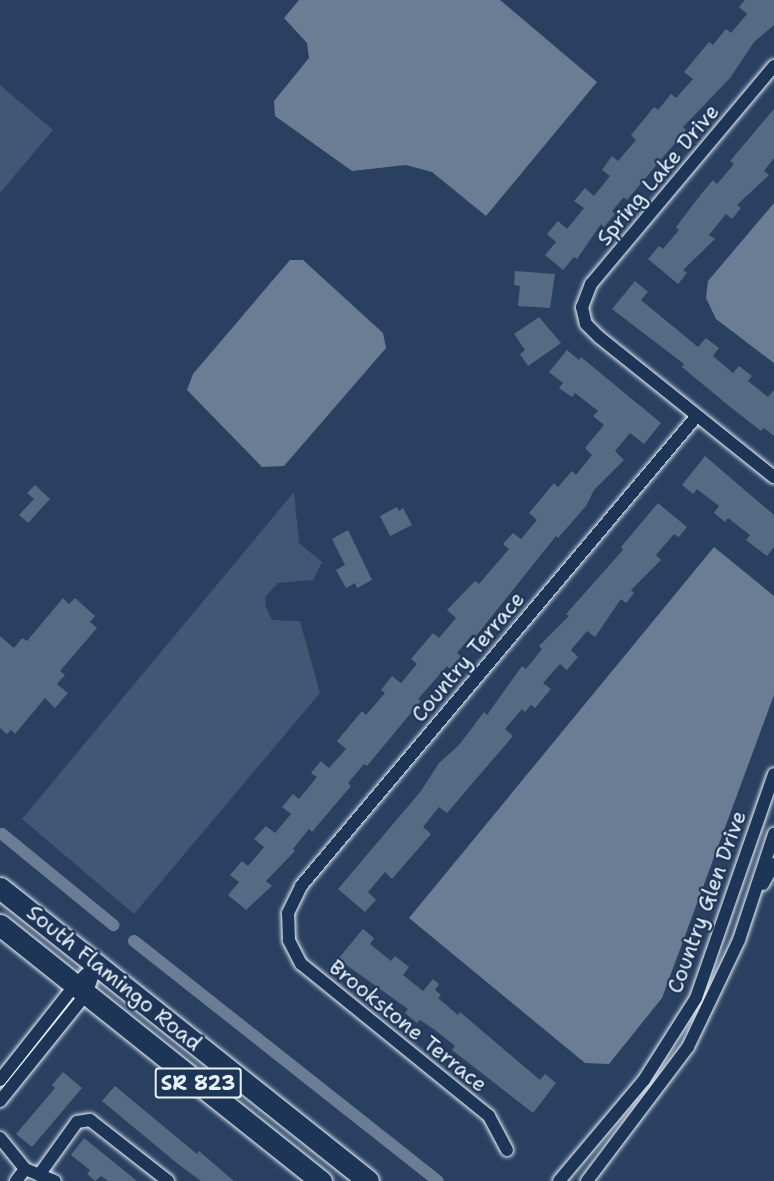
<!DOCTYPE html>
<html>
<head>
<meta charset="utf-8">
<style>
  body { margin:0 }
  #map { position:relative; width:774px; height:1181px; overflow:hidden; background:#294061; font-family:"Shantell Sans",sans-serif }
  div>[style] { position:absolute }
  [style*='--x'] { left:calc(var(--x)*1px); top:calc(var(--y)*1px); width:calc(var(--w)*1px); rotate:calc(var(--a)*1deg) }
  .green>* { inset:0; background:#415774 }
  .water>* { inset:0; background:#6b7c95 }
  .canal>* { height:12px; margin:-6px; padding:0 6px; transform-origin:6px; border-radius:6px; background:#6b7c95 }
  .building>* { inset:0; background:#556a83 }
  .roads { filter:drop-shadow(0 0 2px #e8f1f8) drop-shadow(0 0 2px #e8f1f8) }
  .street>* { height:12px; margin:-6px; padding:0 6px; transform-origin:6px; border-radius:6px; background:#1d3557 }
  .highway>* { height:21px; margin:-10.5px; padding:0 10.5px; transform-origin:10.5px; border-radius:10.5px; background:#1d3557 }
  span { translate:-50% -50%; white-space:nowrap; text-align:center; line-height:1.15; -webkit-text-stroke:4.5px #1d3557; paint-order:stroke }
  .shield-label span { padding:2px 4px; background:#1d3557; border:2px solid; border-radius:4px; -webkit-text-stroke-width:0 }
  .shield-label { font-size:20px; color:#e8f1f8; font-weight:700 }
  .street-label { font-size:21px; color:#e8f1f8 }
</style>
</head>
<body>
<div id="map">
  <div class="green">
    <i style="clip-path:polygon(0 85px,53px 130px,0 193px)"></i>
    <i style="clip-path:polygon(294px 492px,299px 543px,322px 562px,313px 580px,278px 583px,265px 597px,266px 607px,272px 620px,300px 621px,320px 693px,134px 914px,22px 819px)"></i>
  </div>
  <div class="water">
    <i style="clip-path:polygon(299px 0,500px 0,597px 82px,486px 216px,432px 172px,406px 165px,352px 171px,275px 116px,274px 101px,309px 58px,307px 43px,284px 18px)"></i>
    <i style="clip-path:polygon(774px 203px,774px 363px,716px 319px,706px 298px,708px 281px)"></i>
    <i style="clip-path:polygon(290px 260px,303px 260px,383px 333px,386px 348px,284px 466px,262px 467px,187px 390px,193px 374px)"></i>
    <i style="clip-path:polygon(714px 547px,774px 596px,774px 695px,662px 998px,609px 1064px,585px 1063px,409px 918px)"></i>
  </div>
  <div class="canal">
    <i style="--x:2;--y:834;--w:144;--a:39.3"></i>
    <i style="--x:134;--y:941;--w:387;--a:38.3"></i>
  </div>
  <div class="building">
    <i style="clip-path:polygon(745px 0,774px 0,774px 25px,754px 42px,730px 78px,683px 127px,686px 130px,675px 143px,627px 200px,624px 197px,612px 211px,615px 214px,604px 227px,601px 224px,577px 259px,574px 257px,563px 270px,545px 255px,556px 242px,547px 234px,558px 221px,567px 229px,584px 208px,574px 201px,585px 188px,594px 196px,610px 176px,602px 170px,612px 156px,618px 161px,636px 140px,631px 135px,654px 107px,658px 110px,671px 94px,676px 98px,693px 79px,684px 72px,709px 42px,713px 45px,726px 29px,731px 33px,747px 14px,739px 7px)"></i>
    <i style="clip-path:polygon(774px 109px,774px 158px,764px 171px,769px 175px,737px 205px,741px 208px,732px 219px,726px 214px,709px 235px,715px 239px,683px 270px,687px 273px,678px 284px,648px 259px,659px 246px,663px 249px,679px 230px,676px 227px,702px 193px,713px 180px,717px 184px,734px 164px,730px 161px)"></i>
    <i style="clip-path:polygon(515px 271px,555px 274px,550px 308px,518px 306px,520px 286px,514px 285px)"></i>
    <i style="clip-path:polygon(635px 281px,648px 292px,641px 300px,698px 347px,706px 338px,719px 348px,713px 356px,733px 373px,739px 366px,752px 376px,748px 381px,768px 397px,774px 390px,774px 436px,764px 428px,761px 431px,729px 406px,682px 367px,684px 364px,612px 309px)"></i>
    <i style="clip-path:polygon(539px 317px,561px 343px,528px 366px,520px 354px,525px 350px,514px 334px)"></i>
    <i style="clip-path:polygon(567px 350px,579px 360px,581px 357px,661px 423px,644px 444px,630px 433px,615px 451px,624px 460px,594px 490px,586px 506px,558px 538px,556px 536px,476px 636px,473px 634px,457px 653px,461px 656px,450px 669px,447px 666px,418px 699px,421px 701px,367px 766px,364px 764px,348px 783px,351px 786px,339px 800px,312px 832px,309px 829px,293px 849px,295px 851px,266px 881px,272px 886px,246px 910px,228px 895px,239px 882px,230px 875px,242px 861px,248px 866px,264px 847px,254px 839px,266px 826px,275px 833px,291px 814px,282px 807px,293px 794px,299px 799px,317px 777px,311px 773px,321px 761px,329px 768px,346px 749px,337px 741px,362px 711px,366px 715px,385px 693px,381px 690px,392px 676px,401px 683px,417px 664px,411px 659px,433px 633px,439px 638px,456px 618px,447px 610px,475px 581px,479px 584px,509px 549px,503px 544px,513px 533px,521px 539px,537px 520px,529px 513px,554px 483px,558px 487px,572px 471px,576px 475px,592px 455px,585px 448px,604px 425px,593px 416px,598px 411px,575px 393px,572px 397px,559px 388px,563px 383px,549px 372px)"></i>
    <i style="clip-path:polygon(705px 456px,774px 515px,774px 547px,767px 556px,746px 540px,750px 535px,728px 518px,725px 522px,714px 513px,719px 506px,697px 489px,693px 494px,682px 485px)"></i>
    <i style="clip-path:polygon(35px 485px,50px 499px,28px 523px,19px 515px,34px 499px,27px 493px)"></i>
    <i style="clip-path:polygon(658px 503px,687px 527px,679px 537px,674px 534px,656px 555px,661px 560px,631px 590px,634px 593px,626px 603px,621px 599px,595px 637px,587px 631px,571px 650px,578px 657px,567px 670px,560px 664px,543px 683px,551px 689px,535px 708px,531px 705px,525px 712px,522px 709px,505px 729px,513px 736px,447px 813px,439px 807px,423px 827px,431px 834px,392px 879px,385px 872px,368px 892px,376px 900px,365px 912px,338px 889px,421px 791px,439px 763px,459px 745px,484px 712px,487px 715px,522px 666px,526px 669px,542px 649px,539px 646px,569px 616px,566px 614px,623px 550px,621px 547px)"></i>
    <i style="clip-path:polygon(397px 507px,399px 511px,403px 508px,412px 525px,390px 536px,380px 516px)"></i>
    <i style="clip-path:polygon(348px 530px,372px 580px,357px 588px,355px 583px,346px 588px,336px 570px,345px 565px,332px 539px)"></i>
    <i style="clip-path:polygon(63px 598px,69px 604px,75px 598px,95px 616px,90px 622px,97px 628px,60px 671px,65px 675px,57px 684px,68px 693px,55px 708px,45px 698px,15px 734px,11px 730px,7px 734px,0 728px,0 636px,14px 648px,22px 638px,27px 641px)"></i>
    <i style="clip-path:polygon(363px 929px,374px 938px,370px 944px,391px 961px,395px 956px,409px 967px,403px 975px,423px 991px,433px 979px,439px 984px,435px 990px,441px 995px,438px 998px,458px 1015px,460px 1012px,540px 1080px,545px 1074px,556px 1083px,533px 1113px,452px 1050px,455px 1046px,435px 1030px,420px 1020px,417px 1023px,405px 1013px,408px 1009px,338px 959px)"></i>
    <i style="clip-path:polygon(63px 1072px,82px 1088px,32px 1147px,16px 1134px,55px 1088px,52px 1085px)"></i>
    <i style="clip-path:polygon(115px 1086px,197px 1154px,199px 1151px,234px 1181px,201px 1181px,178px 1164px,102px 1101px)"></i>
    <i style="clip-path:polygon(84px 1138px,137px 1181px,108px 1181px,101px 1176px,95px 1181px,87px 1174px,90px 1170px,71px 1155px)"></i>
  </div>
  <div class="roads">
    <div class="street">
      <i style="--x:774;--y:66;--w:285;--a:130"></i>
      <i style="--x:591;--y:284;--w:25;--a:111"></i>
      <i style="--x:582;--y:307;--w:17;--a:77"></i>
      <i style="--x:586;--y:324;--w:18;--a:45"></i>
      <i style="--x:599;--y:337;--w:224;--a:38.7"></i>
      <i style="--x:763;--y:884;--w:23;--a:-61"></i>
      <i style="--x:0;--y:1080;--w:121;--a:-51.7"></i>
      <i style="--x:75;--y:985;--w:28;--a:-44"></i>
      <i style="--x:0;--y:1101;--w:137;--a:-51.2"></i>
      <i style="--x:86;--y:994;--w:32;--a:-70"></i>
      <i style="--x:0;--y:1138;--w:40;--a:51"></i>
      <i style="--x:25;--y:1169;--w:32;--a:22"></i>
      <i style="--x:507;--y:1150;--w:38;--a:-118"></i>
      <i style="--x:489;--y:1116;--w:242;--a:-141"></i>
      <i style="--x:301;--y:964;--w:27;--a:-117"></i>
      <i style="--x:289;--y:940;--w:27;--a:-92"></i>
      <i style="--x:288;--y:913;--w:30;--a:-64"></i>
      <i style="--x:301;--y:886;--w:613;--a:-49.9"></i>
      <i style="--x:39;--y:1175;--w:65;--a:-54.4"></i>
      <i style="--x:77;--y:1122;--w:13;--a:-9"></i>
      <i style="--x:90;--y:1120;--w:99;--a:38"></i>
      <i style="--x:16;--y:1181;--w:15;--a:-53"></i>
      <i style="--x:559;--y:1181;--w:132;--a:-49.9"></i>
      <i style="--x:644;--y:1080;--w:97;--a:-57.6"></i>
      <i style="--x:696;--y:998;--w:237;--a:-70.8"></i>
      <i style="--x:587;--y:1181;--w:168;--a:-53"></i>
      <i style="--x:688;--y:1047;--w:119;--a:-64.5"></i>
      <i style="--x:739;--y:940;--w:112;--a:-71.7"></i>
    </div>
    <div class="highway">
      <i style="--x:0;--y:888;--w:470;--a:38.5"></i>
      <i style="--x:0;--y:925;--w:411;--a:38.6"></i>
    </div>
  </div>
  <div class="shield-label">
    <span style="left:198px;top:1083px">SR 823</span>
  </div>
  <div class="street-label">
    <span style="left:658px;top:175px;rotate:-50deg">Spring Lake Drive</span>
    <span style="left:468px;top:657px;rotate:-50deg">Country Terrace</span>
    <span style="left:707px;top:902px;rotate:-70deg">Country Glen Drive</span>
    <span style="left:114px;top:978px;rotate:39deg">South Flamingo Road</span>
    <span style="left:408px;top:1026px;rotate:39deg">Brookstone Terrace</span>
  </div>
</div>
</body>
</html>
